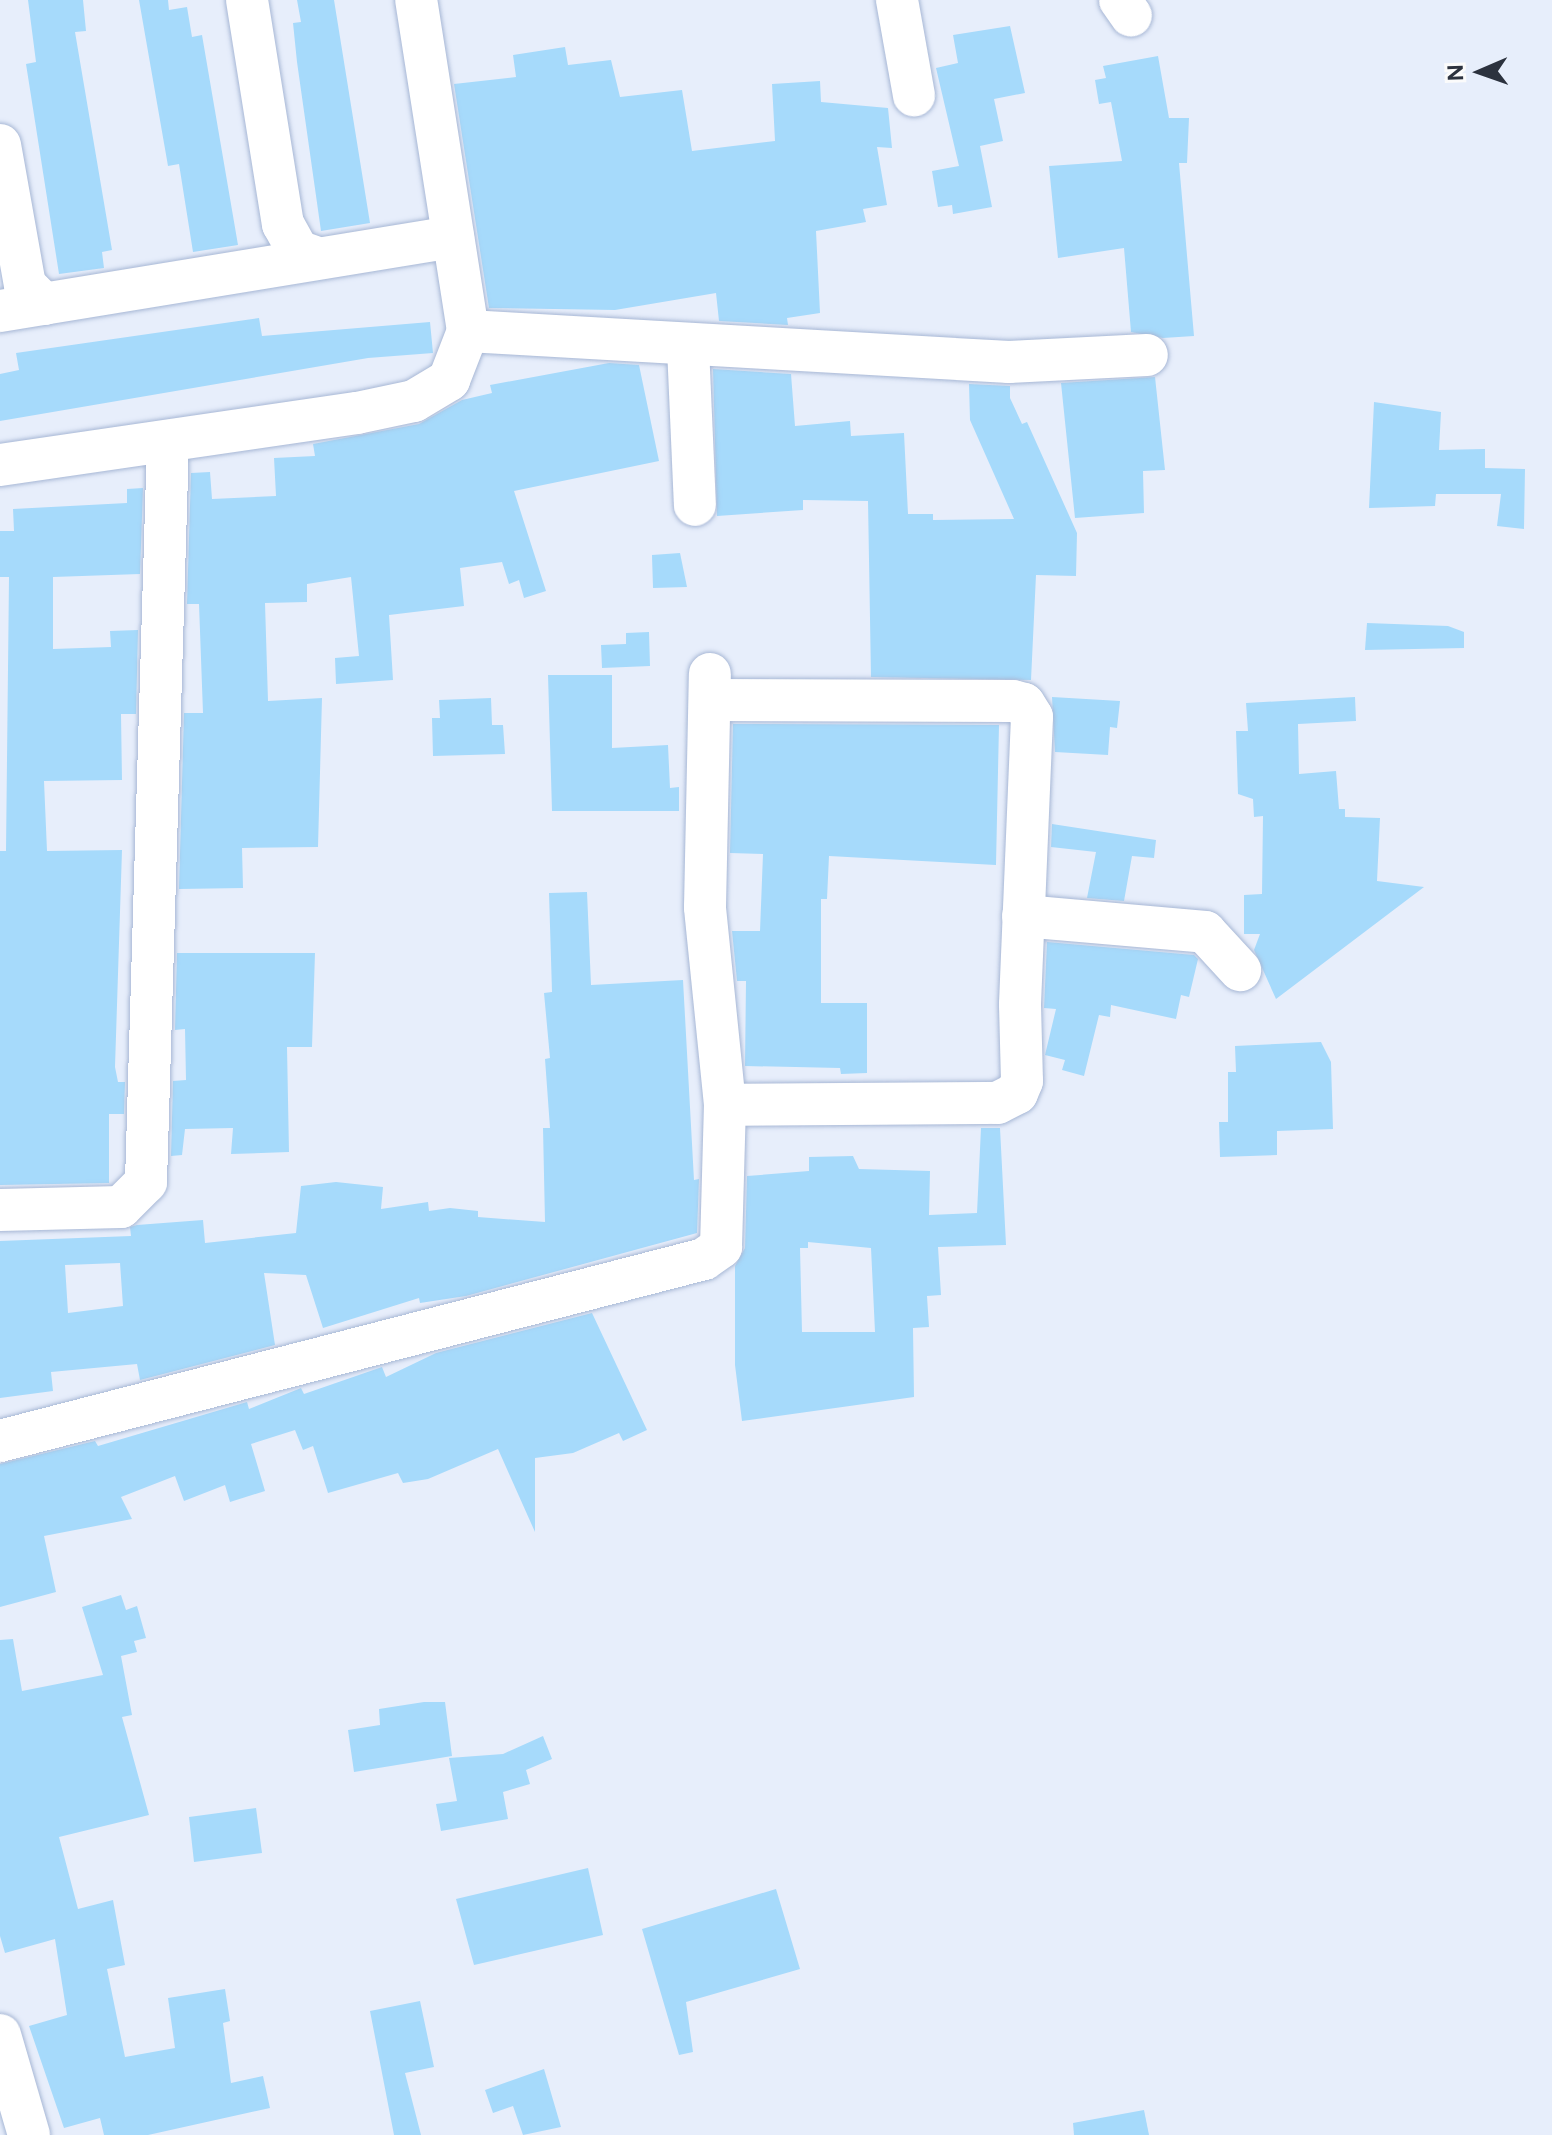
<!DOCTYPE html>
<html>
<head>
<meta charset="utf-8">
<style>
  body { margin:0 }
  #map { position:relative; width:1552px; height:2135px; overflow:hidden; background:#e7eefb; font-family:Figtree,sans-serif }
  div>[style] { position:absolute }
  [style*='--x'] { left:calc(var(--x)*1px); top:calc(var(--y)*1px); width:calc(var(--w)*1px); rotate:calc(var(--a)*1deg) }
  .building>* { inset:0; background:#a6dafb }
  .roads { filter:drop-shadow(0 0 2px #a7b7d5) drop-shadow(0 0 2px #a7b7d5) }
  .minor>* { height:42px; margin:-21px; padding:0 21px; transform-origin:21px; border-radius:21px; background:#fff }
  span { translate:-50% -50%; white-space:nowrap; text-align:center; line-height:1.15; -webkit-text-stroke:8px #fbfbfb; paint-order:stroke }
  .north { position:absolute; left:1440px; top:32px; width:80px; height:80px; -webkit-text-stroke:6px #fbfbfb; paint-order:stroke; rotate:268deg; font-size:22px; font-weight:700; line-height:32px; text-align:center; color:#2c323e }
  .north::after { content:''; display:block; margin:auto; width:28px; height:36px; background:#2c323e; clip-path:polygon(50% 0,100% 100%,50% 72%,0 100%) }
</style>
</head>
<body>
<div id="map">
  <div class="building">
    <i style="clip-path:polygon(28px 0,83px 0,86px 31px,75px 32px,112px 250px,102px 252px,104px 268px,59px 274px,26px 64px,36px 62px)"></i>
    <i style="clip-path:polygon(139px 0,168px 0,169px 10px,187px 7px,192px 37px,202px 35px,238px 245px,193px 252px,179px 164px,168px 166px)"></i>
    <i style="clip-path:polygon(297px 0,334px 0,370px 223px,321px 231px,297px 62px,293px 23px,301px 22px)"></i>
    <i style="clip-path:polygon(1010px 26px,1025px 93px,994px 99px,1003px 141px,980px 146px,992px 207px,953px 214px,952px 205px,938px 207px,932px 171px,959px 166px,936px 68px,958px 63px,953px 35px)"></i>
    <i style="clip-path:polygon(565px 47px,568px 65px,611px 60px,620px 97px,682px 90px,692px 151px,775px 141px,772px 84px,820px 81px,821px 102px,888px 108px,892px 148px,877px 147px,887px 205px,863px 209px,866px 222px,816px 231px,820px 313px,787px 318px,788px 325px,719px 321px,716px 293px,615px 310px,489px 308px,454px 84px,516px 77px,513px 55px)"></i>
    <i style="clip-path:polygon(1158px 56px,1169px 118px,1189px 118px,1187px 163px,1179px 163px,1194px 336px,1163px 338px,1131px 332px,1124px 248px,1058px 258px,1049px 166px,1122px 161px,1111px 102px,1099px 104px,1095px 80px,1106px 78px,1103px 66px)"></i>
    <i style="clip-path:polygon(259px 318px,262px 336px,430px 322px,433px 353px,368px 358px,0 421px,0 374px,19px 370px,16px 353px)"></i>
    <i style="clip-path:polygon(609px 363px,639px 365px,659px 461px,514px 491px,546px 591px,524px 598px,519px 580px,509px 584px,502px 562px,460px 568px,464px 606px,389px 615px,393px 680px,336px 684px,335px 658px,359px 656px,351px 577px,307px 584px,307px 602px,265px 603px,268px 701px,322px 698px,318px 847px,242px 848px,243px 888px,179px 889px,184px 713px,203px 713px,199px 604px,187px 604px,191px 473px,210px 472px,212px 499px,276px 496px,274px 458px,315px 456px,313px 444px,419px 424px,462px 400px,492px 393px,490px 385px)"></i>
    <i style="clip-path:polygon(713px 369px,791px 374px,795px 426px,850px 421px,851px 436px,904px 433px,908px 514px,933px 514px,933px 520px,1014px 519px,970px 420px,969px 384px,1010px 386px,1010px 398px,1022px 424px,1027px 422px,1077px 533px,1076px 576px,1036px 575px,1031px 680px,871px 677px,868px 501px,803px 500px,803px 510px,717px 516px)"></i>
    <i style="clip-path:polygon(1155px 377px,1165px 470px,1143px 471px,1144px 513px,1075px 518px,1061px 383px)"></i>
    <i style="clip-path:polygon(1374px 402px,1441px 412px,1439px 450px,1485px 449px,1485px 468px,1525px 469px,1524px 529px,1497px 526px,1501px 494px,1436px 494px,1435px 506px,1369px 508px)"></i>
    <i style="clip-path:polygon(143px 488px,140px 574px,53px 577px,53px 649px,111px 647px,110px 631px,138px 630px,136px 714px,121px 714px,122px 780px,44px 781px,47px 851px,122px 850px,115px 1067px,118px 1082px,125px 1082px,124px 1114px,109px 1114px,109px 1183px,0 1185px,0 851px,6px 851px,9px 577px,0 577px,0 531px,14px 531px,13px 509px,127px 503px,127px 489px)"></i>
    <i style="clip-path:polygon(680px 553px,687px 587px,653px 588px,652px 555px)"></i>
    <i style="clip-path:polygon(1367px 623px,1448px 626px,1464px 632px,1464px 648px,1365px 650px)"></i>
    <i style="clip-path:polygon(649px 632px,650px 666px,602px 668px,601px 645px,626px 644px,626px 633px)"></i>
    <i style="clip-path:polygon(548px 675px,612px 675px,612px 748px,668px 745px,670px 788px,679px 787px,679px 811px,552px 811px)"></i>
    <i style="clip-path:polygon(1052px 697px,1120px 701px,1117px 728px,1110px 727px,1108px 755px,1055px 752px)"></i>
    <i style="clip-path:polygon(1355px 697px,1356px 721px,1298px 724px,1299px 774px,1336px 771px,1339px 809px,1345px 809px,1345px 817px,1380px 818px,1377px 881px,1424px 887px,1276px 999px,1254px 950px,1260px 934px,1244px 934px,1244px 895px,1262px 894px,1263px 816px,1254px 817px,1253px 799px,1238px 794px,1236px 731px,1248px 731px,1246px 703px)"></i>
    <i style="clip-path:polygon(491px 698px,492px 725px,503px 725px,505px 754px,433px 756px,432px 718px,440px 718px,439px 700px)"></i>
    <i style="clip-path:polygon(733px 724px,999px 725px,996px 865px,829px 856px,827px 899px,821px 899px,821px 1003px,867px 1003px,867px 1073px,841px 1074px,840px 1068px,745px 1066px,746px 981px,737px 981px,732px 931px,760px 931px,763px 854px,730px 853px)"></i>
    <i style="clip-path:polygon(1052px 824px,1156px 840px,1154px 858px,1132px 856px,1124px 901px,1087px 898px,1096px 852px,1051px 847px)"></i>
    <i style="clip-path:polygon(evenodd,587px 892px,591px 985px,683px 980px,694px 1180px,699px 1179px,697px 1233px,466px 1296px,420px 1303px,419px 1298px,323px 1328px,306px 1275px,264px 1273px,275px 1345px,140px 1380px,137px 1364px,51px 1372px,53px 1391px,0 1398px,0 1241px,131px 1236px,130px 1227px,137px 1225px,203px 1220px,205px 1243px,296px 1233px,301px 1186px,336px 1182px,383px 1187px,381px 1209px,428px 1202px,429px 1211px,450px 1208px,478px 1211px,478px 1217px,545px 1222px,543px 1128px,550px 1128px,545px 1059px,550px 1058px,544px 993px,552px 992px,549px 893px,587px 892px,120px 1263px,123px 1306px,68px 1313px,65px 1265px,120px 1263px)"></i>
    <i style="clip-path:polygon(1047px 942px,1194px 955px,1198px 959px,1189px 997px,1181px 995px,1176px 1019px,1111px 1005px,1110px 1017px,1099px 1015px,1084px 1076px,1062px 1070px,1065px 1060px,1045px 1055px,1056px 1009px,1044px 1008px)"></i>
    <i style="clip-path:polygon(177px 953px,315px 953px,312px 1047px,287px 1047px,289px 1152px,231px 1154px,233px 1128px,185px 1129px,182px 1155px,171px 1156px,173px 1081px,186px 1080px,185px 1029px,175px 1030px)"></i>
    <i style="clip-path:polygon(1321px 1042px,1331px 1062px,1333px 1129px,1277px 1131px,1277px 1155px,1220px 1157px,1219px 1122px,1228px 1122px,1228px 1072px,1236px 1072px,1235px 1046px)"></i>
    <i style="clip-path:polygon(evenodd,981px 1128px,1000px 1128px,1006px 1245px,938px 1247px,941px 1295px,927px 1296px,929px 1327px,913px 1328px,914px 1397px,742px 1421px,735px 1365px,735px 1266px,745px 1248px,747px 1176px,809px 1171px,809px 1157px,853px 1156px,859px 1169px,930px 1171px,929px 1215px,977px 1213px,981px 1128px,808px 1242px,871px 1248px,875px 1332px,802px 1332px,800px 1248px,808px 1248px,808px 1242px)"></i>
    <i style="clip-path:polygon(592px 1313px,647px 1430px,623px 1441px,619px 1433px,573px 1453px,535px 1458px,535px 1532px,498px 1449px,428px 1479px,403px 1483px,398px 1473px,328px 1493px,313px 1446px,303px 1450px,295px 1430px,251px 1444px,265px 1491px,230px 1502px,225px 1485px,184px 1501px,175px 1476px,121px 1497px,132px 1519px,44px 1536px,56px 1592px,0 1607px,0 1464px,95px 1441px,98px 1446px,247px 1402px,249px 1409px,301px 1388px,304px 1394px,382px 1367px,386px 1377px,436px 1353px)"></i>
    <i style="clip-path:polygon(121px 1595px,126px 1610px,137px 1606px,146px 1638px,134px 1641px,137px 1652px,121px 1656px,132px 1715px,122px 1717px,149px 1815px,59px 1837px,78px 1909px,113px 1900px,125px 1965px,107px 1969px,125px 2057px,175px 2048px,168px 1998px,225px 1989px,230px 2021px,223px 2023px,231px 2083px,263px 2076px,270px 2108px,148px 2135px,104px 2135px,100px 2118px,64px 2128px,29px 2026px,67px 2015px,55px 1939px,5px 1953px,0 1936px,0 1640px,13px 1639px,22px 1691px,103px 1675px,82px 1607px)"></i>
    <i style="clip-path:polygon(424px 1702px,445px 1702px,452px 1756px,354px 1772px,348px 1730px,380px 1725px,379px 1709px)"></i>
    <i style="clip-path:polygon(543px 1736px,552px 1759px,526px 1770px,530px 1784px,503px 1792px,508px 1819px,441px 1831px,436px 1804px,457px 1801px,449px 1758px,503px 1754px)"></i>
    <i style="clip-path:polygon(256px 1808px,262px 1853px,194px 1862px,189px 1817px)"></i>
    <i style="clip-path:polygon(588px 1868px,603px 1935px,474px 1965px,456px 1899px)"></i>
    <i style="clip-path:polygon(776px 1889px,800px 1969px,686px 2002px,693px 2052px,679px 2055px,642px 1929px)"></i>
    <i style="clip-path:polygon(420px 2001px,434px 2067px,405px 2073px,421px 2135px,394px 2135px,370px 2011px)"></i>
    <i style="clip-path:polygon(544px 2069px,561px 2127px,523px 2135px,513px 2106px,493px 2113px,485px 2090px)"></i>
    <i style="clip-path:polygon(1144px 2110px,1149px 2135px,1074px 2135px,1073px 2123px)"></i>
  </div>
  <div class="roads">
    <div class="minor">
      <i style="--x:247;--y:0;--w:227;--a:80.9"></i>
      <i style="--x:283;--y:224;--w:31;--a:61"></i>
      <i style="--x:298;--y:251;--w:20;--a:20"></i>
      <i style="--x:897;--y:0;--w:97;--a:79.9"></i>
      <i style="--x:1120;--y:0;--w:19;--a:55"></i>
      <i style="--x:0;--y:145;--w:142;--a:79.9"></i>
      <i style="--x:25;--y:285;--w:27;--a:45"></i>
      <i style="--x:0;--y:311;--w:459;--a:-9.3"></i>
      <i style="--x:468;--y:331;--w:542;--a:3.28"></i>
      <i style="--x:1009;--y:362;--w:138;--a:-2.9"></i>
      <i style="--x:688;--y:347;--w:158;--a:87.5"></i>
      <i style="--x:0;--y:465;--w:361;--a:-8.3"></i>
      <i style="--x:357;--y:413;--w:58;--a:-11.9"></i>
      <i style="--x:414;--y:401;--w:41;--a:-31"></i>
      <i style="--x:449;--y:380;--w:53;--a:-68.8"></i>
      <i style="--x:468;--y:331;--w:335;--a:-98.9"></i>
      <i style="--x:711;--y:700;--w:302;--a:0.2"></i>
      <i style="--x:1013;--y:701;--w:11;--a:15"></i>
      <i style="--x:1024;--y:704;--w:15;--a:58"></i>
      <i style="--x:1032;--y:717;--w:288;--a:92.4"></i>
      <i style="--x:1020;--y:1005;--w:76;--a:88.5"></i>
      <i style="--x:1022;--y:1081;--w:13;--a:113"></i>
      <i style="--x:1017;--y:1093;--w:22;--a:153"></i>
      <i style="--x:997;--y:1103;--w:272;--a:179.6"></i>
      <i style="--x:1023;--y:916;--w:183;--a:5"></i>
      <i style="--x:1205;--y:932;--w:52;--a:47.4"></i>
      <i style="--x:0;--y:1210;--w:121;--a:-1.4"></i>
      <i style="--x:121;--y:1207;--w:35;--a:-45"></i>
      <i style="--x:146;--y:1182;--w:741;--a:-88.3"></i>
      <i style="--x:0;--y:1441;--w:727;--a:-14.49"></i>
      <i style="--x:704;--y:1259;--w:21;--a:-35"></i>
      <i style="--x:721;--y:1247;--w:142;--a:-88.4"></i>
      <i style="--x:725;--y:1105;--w:199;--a:-95.8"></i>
      <i style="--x:705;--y:907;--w:233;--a:-88.8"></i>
      <i style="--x:0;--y:2035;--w:104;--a:73.8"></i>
    </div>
  </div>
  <div class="north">N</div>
</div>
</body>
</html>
